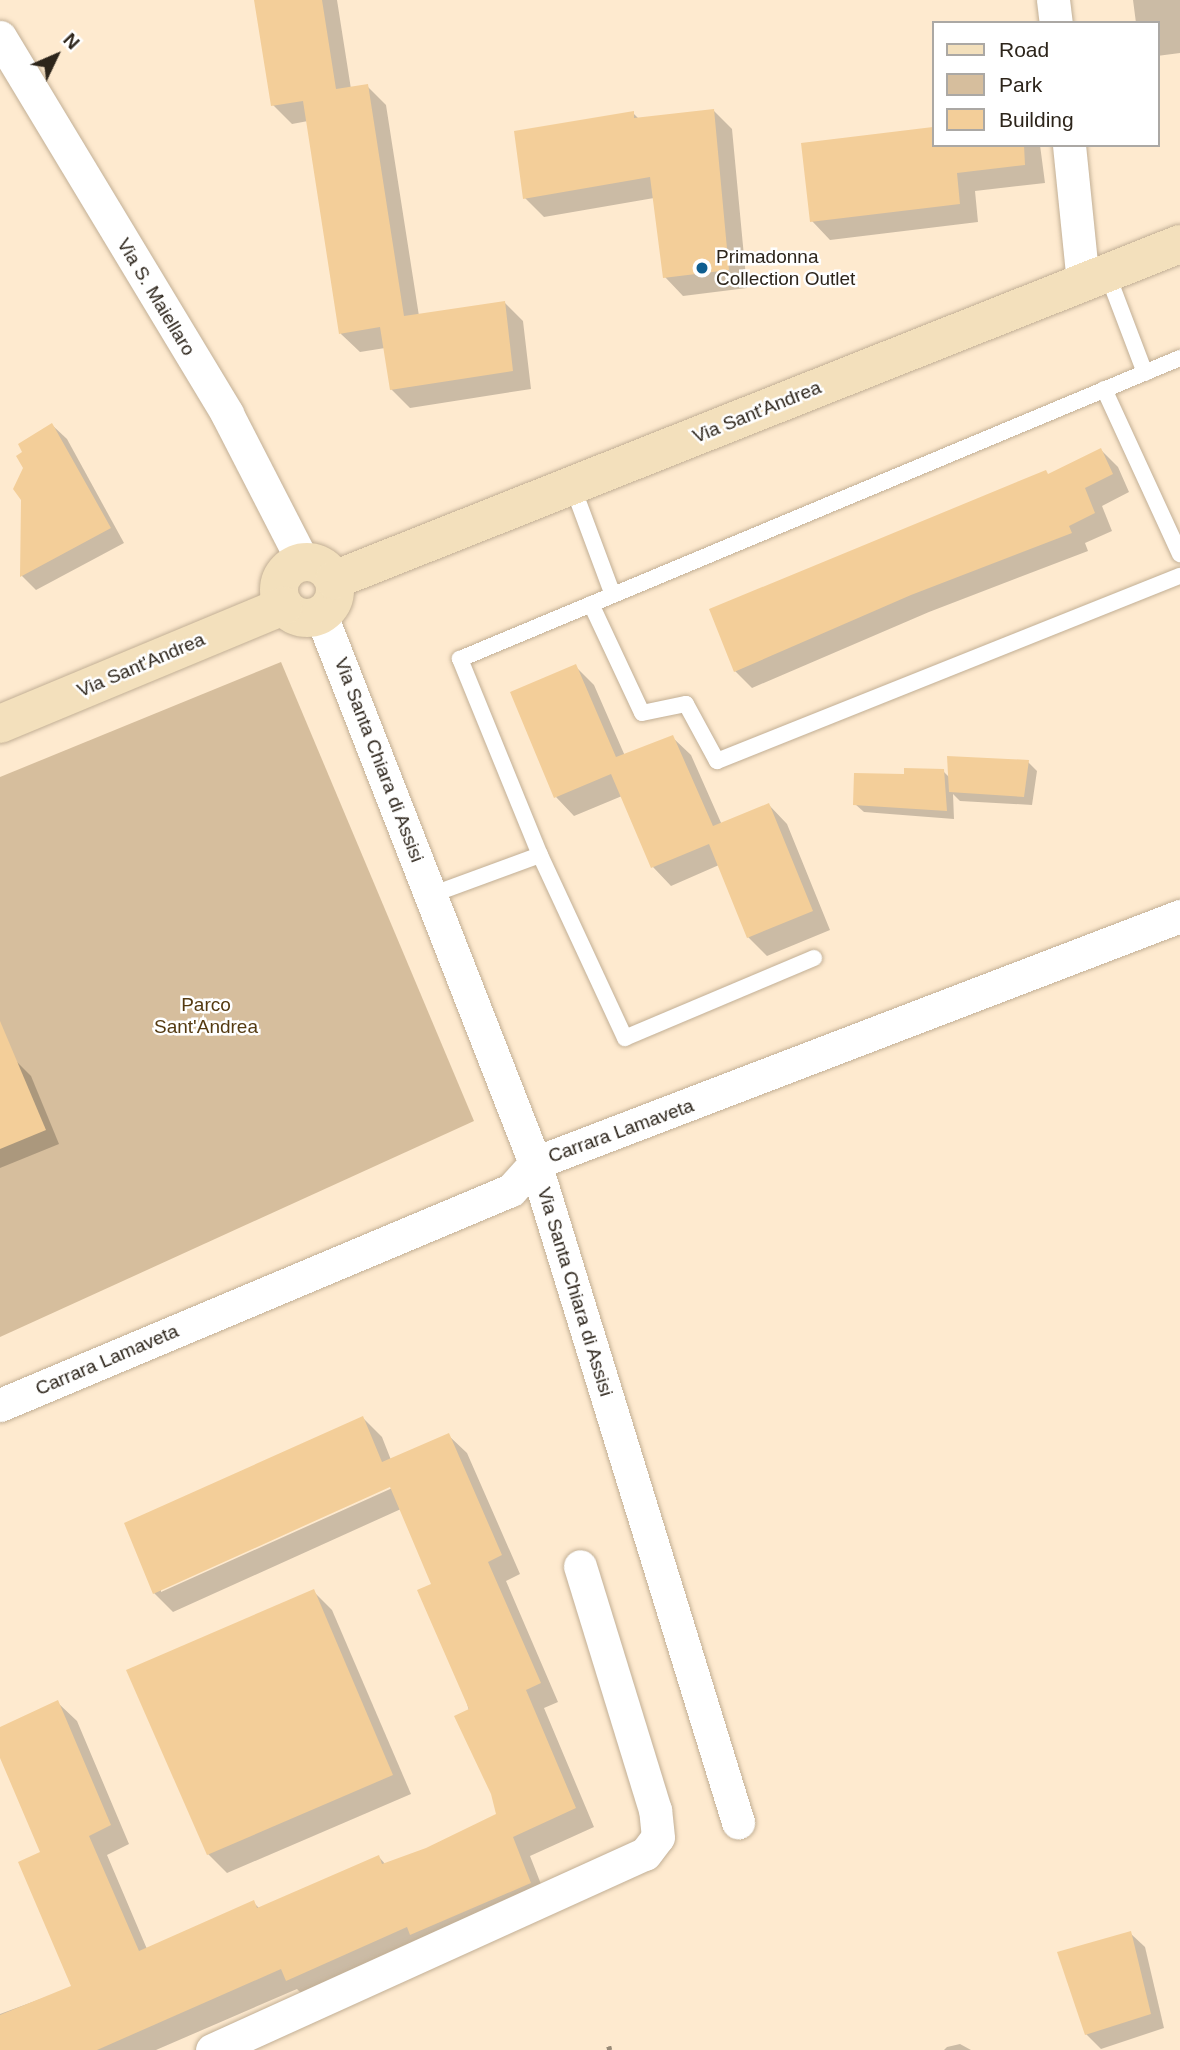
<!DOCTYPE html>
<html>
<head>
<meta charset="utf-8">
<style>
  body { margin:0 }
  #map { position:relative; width:1180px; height:2050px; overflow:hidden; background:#feeacf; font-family:Helvetica,sans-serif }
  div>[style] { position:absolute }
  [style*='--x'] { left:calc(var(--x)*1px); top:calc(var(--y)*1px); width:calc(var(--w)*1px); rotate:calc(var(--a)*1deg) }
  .green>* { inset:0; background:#d6be9d }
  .shadow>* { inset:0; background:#0003 }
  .building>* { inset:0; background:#f3ce99 }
  .path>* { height:4.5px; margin-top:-2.25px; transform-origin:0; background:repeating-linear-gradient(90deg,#998b78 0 7px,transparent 0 10.5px) }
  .roads { filter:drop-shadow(0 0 2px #c2af95) drop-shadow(0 0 2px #c2af95) }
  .lane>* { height:16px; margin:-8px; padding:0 8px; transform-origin:8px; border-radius:8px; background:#fff }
  .street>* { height:33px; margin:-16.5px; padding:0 16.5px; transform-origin:16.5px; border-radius:16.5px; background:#fff }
  .secondary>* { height:38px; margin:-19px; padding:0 19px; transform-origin:19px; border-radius:19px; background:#f3e0bc }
  .secondary>.ring { margin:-19px; padding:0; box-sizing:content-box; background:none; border:38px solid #f3e0bc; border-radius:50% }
  .dots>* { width:19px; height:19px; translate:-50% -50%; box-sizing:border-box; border:4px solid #fff; border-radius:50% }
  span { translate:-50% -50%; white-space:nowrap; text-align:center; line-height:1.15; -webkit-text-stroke:5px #fff; paint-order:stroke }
  .poi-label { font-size:19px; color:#2d251b }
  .left { translate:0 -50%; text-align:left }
  .street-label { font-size:19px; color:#2d251b }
  .park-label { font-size:19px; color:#543a11 }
  .legend { position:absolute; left:932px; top:21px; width:228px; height:126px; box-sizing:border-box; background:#fff; border:2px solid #aba8a4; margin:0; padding:9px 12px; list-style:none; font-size:21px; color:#2d251b }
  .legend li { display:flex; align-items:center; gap:14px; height:35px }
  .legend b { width:35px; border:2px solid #aba8a4 }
  .north { position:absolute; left:21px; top:21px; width:70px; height:70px; -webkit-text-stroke:5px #fff; paint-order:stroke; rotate:46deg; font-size:19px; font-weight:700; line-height:28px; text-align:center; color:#2d251b }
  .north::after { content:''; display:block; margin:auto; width:24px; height:32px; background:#2d251b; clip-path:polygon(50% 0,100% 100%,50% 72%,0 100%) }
</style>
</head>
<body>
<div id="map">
  <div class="green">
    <i style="clip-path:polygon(281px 662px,474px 1121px,0 1337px,0 777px)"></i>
  </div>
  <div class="shadow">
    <i style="clip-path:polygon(256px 0,337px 0,351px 89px,367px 86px,386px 105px,419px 316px,504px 302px,523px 321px,531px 389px,410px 408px,391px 389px,385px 348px,360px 352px,341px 334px,308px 121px,292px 124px,273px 105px)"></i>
    <i style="clip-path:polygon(1133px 0,1180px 0,1180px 53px,1157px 56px,1157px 23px,1136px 23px)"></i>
    <i style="clip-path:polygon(713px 110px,732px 129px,747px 288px,683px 296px,665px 277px,654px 198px,544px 217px,525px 198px,633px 113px,639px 119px)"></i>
    <i style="clip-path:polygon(933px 129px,933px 145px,1040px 145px,1045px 183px,975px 191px,978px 222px,830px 240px,812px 221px,803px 144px)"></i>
    <i style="clip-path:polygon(52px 425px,67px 439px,124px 543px,36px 590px,22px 576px,23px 499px)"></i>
    <i style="clip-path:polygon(1101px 450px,1118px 467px,1129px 492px,1102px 506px,1112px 531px,1085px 543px,1088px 551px,929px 612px,752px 688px,735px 671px,1049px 476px)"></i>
    <i style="clip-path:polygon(575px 666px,594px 685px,625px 756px,672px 737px,691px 755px,722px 825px,769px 805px,787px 824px,830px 930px,767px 956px,748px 937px,719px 865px,671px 886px,653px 867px,622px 796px,574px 816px,556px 797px)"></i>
    <i style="clip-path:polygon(1028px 762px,1037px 771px,1032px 805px,960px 801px,953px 794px,954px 819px,864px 812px,855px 804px,907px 776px,943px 771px,950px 778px)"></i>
    <i style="clip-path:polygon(17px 1062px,31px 1076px,59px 1144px,0 1168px,0 1069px)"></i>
    <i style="clip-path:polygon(evenodd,363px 1418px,382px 1437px,391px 1460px,448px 1435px,467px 1453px,520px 1574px,506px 1581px,558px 1702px,544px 1708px,594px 1827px,530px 1856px,548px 1902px,306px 1998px,297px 1989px,156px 2050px,0 2050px,0 2014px,73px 1987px,42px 1852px,0 1753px,0 1729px,58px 1703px,77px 1721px,129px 1844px,107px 1855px,147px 1949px,253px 1902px,260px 1909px,379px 1857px,386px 1865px,427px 1850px,498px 1815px,434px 1585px,401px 1509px,173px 1612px,154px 1593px,363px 1418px,397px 1482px,399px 1485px,161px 1592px,161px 1588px,397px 1482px)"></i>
    <i style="clip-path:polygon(313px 1591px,332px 1610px,411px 1794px,227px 1873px,208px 1854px)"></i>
    <i style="clip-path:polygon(1130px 1933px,1145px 1947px,1164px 2028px,1101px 2049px,1086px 2034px)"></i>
    <i style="clip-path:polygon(960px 2044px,971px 2050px,944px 2050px,947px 2047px)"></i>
  </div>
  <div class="building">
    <i style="clip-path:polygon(254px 0,322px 0,336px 89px,368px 84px,404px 316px,505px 301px,513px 371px,390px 390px,380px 327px,339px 334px,303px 101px,271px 106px)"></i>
    <i style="clip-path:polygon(714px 109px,729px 270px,663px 278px,650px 177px,523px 199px,514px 131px,634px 111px,634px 118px)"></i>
    <i style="clip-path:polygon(933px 127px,933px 145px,1024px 145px,1025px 165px,957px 173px,960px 204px,810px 222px,801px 143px)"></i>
    <i style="clip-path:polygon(52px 423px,111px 528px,20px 577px,21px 500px,13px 489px,23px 468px,16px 456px,22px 452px,18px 444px)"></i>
    <i style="clip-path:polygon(1101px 448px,1113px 474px,1085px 488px,1095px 513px,1069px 526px,1072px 533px,911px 595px,734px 672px,709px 609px,1046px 470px,1048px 474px)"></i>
    <i style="clip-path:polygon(576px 664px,616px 757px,673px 735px,713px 826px,769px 803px,813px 911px,747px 938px,709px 844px,651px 868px,611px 774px,554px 798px,510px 692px)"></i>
    <i style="clip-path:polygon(947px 756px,1029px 760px,1024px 797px,949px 792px)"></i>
    <i style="clip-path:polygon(904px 768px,944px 769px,947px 811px,853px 805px,854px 773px,904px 774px)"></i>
    <i style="clip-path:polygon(0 1021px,46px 1130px,0 1149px)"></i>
    <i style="clip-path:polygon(363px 1416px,382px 1462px,449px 1433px,502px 1555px,488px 1562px,541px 1683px,526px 1690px,576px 1808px,513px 1837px,531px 1883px,410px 1935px,407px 1927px,286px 1981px,281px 1969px,97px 2050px,0 2050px,0 2015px,71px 1986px,18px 1862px,40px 1852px,0 1758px,0 1727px,58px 1700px,111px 1825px,89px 1836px,139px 1951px,254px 1900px,257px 1908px,379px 1855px,382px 1864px,426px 1848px,496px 1814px,491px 1794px,454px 1716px,469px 1709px,417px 1590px,431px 1584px,390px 1487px,153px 1594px,124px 1523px)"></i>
    <i style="clip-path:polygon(314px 1589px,393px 1775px,207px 1855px,126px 1670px)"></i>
    <i style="clip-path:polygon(1131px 1931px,1151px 2014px,1085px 2035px,1057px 1952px)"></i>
  </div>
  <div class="path">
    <i style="--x:609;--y:2046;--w:4;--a:76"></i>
  </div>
  <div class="roads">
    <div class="lane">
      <i style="--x:1107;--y:273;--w:107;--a:69.2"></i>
      <i style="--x:1104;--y:389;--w:182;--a:65.3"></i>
      <i style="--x:572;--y:485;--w:117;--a:69.6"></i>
      <i style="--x:591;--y:604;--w:120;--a:64.9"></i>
      <i style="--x:642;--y:713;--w:45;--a:-11.6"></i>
      <i style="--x:686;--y:704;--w:65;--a:61.5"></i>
      <i style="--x:717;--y:761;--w:499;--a:-21.8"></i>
      <i style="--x:431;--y:895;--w:116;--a:-20.2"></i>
      <i style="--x:814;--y:958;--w:205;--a:157.1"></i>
      <i style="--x:625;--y:1038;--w:202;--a:-114.9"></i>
      <i style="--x:540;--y:855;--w:212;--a:-112.2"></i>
      <i style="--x:460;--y:659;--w:780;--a:-22.69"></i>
    </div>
    <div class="street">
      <i style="--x:1053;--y:0;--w:23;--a:83"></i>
      <i style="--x:0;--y:37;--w:440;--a:58.9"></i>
      <i style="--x:227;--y:414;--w:166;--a:62.8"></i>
      <i style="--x:1069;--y:145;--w:138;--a:84.2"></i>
      <i style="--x:321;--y:615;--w:588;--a:68.67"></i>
      <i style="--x:535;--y:1163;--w:690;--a:72.88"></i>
      <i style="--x:0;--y:1405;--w:554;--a:-22.82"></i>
      <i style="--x:511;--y:1190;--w:36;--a:-48"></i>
      <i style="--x:535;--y:1163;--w:691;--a:-20.95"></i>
      <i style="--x:212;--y:2050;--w:475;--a:-24.4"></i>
      <i style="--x:645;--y:1854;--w:21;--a:-53"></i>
      <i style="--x:658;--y:1837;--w:27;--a:-96"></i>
      <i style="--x:655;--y:1810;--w:255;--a:-107.1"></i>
    </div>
    <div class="secondary">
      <i class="ring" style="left:279px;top:562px;width:18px;height:18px"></i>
      <i style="--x:334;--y:580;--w:910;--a:-21.66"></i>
      <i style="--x:0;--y:724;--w:307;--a:-22.6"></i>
    </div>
  </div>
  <div class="dots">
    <i style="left:702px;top:268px;background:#0f5e90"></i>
  </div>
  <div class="poi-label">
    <span class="left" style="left:716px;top:268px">Primadonna<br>Collection Outlet</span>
  </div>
  <div class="street-label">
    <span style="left:156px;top:297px;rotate:59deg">Via S. Maiellaro</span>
    <span style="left:757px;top:412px;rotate:-22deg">Via Sant'Andrea</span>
    <span style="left:141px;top:665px;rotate:-23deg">Via Sant'Andrea</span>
    <span style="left:379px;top:760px;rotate:69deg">Via Santa Chiara di Assisi</span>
    <span style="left:621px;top:1131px;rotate:-20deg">Carrara Lamaveta</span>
    <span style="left:575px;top:1292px;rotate:73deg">Via Santa Chiara di Assisi</span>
    <span style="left:107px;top:1360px;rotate:-23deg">Carrara Lamaveta</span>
  </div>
  <div class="park-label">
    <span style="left:206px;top:1016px">Parco<br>Sant'Andrea</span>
  </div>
  <ul class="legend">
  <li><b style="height:9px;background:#f3e0bc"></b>Road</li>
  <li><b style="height:19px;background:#d6be9d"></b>Park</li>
  <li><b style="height:19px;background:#f3ce99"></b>Building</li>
  </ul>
  <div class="north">N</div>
</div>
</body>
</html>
